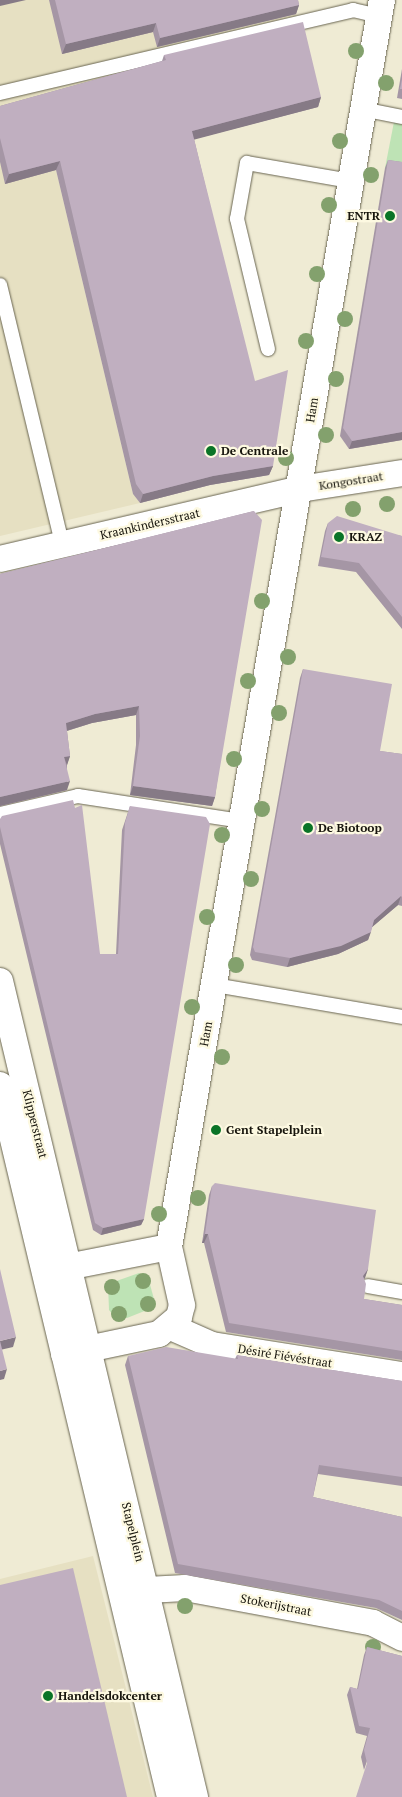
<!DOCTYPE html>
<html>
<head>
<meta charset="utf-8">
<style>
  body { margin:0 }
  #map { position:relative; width:402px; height:1797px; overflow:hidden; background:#efebd4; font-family:"PT Serif",serif }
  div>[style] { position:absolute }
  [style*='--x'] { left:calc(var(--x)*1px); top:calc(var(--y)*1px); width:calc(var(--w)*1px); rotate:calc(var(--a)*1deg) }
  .built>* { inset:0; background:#e6e0c2 }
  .green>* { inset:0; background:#bee3b5 }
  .roads { filter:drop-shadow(0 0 1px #696551) drop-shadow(0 0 1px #696551) }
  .lane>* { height:14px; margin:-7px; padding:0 7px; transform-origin:7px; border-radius:7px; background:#fff }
  .street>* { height:26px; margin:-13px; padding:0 13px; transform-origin:13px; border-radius:13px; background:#fff }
  .trees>* { width:16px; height:16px; margin:-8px; border-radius:50%; background:#83a16d }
  .wall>* { inset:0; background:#a596a5 }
  .shaded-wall>* { inset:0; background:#867a86 }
  .building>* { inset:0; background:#c0afc0 }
  .dots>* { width:14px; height:14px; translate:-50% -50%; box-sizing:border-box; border:2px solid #fdf9e1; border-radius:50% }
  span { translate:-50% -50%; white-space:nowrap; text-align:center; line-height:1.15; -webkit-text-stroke:4.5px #fdf9e1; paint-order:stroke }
  .poi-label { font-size:12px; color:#17150d; font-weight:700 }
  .right { translate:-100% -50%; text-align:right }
  .left { translate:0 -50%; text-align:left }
  .street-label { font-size:12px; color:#17150d }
</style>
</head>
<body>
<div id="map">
  <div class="built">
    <i style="clip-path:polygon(0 0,293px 0,302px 40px,0 114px)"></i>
    <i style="clip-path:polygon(0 162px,6px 183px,56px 170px,133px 494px,140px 503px,0 536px)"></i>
    <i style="clip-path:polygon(93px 1556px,153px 1797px,0 1797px,0 1579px)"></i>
  </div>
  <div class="green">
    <i style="clip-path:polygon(394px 122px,402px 124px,402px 171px,385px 168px)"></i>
    <i style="clip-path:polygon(139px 1273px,149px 1281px,154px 1299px,152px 1308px,127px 1318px,115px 1317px,109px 1310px,108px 1284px)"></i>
  </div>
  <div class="roads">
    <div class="lane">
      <i style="--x:0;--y:93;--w:363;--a:-13.2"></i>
      <i style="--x:353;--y:10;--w:26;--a:13"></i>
      <i style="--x:362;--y:109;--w:41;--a:11.3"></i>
      <i style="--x:0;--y:285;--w:266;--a:76.5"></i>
      <i style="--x:268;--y:349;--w:134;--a:-103.4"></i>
      <i style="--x:237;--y:219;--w:57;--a:-79.9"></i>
      <i style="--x:247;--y:163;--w:105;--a:9.9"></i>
      <i style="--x:0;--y:814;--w:80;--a:-13"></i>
      <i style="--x:78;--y:796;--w:166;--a:8.7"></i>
      <i style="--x:215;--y:985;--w:190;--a:9.7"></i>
      <i style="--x:368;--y:1286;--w:35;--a:10"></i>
    </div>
    <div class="street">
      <i style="--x:0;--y:559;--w:308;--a:-13.1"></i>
      <i style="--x:300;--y:489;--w:103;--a:-8.9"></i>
      <i style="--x:0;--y:981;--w:839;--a:76.56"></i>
      <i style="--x:0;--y:1085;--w:732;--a:76.57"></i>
      <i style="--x:52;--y:1270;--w:119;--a:-11.1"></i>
      <i style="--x:171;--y:1327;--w:45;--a:23.7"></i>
      <i style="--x:212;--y:1345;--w:192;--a:9"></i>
      <i style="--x:64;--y:1354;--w:97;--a:-11.9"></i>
      <i style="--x:159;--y:1334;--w:26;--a:-40"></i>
      <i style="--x:179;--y:1317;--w:12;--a:-76"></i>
      <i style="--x:182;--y:1305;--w:59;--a:-102.6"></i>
      <i style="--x:169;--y:1247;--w:1265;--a:-80.31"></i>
      <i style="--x:147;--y:1590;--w:38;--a:-3"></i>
      <i style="--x:185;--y:1588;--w:191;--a:10.5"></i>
      <i style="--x:373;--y:1623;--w:33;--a:27"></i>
    </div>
  </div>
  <div class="trees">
    <i style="left:356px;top:51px"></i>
    <i style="left:386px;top:83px"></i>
    <i style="left:340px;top:141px"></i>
    <i style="left:371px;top:175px"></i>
    <i style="left:329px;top:205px"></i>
    <i style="left:317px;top:274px"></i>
    <i style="left:345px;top:319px"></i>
    <i style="left:306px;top:341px"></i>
    <i style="left:336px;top:379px"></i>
    <i style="left:326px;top:435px"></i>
    <i style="left:286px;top:458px"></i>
    <i style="left:387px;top:504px"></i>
    <i style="left:353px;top:509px"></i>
    <i style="left:262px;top:601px"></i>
    <i style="left:288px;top:657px"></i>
    <i style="left:248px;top:681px"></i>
    <i style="left:279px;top:713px"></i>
    <i style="left:234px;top:759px"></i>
    <i style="left:262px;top:809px"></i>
    <i style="left:222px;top:835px"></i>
    <i style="left:251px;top:879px"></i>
    <i style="left:207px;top:917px"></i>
    <i style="left:236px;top:965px"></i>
    <i style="left:192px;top:1007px"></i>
    <i style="left:222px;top:1057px"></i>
    <i style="left:198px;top:1198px"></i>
    <i style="left:159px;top:1214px"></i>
    <i style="left:143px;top:1281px"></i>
    <i style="left:112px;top:1287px"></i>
    <i style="left:148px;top:1304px"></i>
    <i style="left:119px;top:1314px"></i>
    <i style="left:185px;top:1606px"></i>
    <i style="left:373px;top:1647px"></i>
  </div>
  <div class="wall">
    <i style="clip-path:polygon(49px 0,298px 0,299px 5px,296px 14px,157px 47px,153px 32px,62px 54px)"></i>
    <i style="clip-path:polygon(164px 55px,321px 97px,318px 107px,194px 139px,273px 466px,269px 475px,210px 485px,140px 503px,133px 494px,56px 170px,5px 184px,0 162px,0 106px,162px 61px)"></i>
    <i style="clip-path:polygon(402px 69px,402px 99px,397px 98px)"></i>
    <i style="clip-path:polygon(388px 160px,402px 162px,402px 440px,349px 449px,340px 436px,385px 168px)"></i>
    <i style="clip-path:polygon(254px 511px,215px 797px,212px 806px,130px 795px,136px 745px,136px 715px,92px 723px,67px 731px,70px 756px,67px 765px,67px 790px,0 806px,0 574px)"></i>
    <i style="clip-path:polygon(328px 523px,402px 536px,402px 629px,356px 572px,318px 566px,325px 531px)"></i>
    <i style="clip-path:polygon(303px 669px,380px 751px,402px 754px,402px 906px,398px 905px,372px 927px,368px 940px,338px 954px,287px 967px,252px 960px,250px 955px,300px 678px)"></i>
    <i style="clip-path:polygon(130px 806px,144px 1219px,141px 1225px,101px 1235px,93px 1230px,0 844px,0 819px,100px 954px,116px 954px,122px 830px)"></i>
    <i style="clip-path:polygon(212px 1186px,368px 1269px,364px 1279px,364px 1299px,402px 1305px,402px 1360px,226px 1332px,204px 1243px,202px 1243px,209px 1195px)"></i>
    <i style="clip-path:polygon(237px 1355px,402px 1381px,402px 1486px,318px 1474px,313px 1497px,402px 1517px,402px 1620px,376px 1608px,175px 1573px,125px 1365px,128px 1356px,235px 1359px)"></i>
    <i style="clip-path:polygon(367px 1647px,402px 1656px,364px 1770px,361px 1757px,367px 1736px,356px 1733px,347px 1695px,350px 1687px,357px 1689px,364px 1655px)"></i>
  </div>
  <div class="shaded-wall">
    <i style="clip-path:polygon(0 0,26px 0,0 6px)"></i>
    <i style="clip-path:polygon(299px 5px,296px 14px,157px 47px,160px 38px)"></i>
    <i style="clip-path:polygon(156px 23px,153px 32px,62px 54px,66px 44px)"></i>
    <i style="clip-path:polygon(321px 97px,318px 107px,189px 141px,192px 131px)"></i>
    <i style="clip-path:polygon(60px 161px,56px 170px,5px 184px,9px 174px)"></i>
    <i style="clip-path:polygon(402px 432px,402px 440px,349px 449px,352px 441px)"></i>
    <i style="clip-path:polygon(273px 466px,269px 475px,210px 485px,140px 503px,143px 494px,213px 476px)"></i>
    <i style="clip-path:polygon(139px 706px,136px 715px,92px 723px,63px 732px,66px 723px,95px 714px)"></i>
    <i style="clip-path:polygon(70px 756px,67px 765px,64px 757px)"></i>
    <i style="clip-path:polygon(70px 781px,67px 790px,0 806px,0 797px)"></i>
    <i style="clip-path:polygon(133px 786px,215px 797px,212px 806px,130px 795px)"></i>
    <i style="clip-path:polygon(401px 896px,398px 905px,371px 928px,374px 920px)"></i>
    <i style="clip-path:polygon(371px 932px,368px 940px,338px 954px,287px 967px,290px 958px)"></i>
    <i style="clip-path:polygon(144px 1219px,141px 1225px,101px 1235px,103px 1228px)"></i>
    <i style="clip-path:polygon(205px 1234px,208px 1234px,204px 1243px,202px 1243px)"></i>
    <i style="clip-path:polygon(368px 1269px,365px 1278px,359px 1285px,363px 1276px)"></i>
    <i style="clip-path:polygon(16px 1337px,13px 1347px,0 1350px,0 1341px)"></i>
    <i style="clip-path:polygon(7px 1369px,4px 1379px,0 1380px,0 1371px)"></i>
  </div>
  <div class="building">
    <i style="clip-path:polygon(55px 0,298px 0,299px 5px,160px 38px,156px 23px,66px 44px)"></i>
    <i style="clip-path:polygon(303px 22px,321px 97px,192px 131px,255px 381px,288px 370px,273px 466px,213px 476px,143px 494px,136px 484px,60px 161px,9px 174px,0 138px,0 106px,166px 60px,164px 55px)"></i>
    <i style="clip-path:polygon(402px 79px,402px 89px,400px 89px)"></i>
    <i style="clip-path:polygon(388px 160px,402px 162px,402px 432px,352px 441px,343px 428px)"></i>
    <i style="clip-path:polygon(254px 511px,262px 520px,215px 797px,133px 786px,140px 736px,139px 706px,95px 714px,66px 723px,70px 756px,64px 757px,70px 781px,0 797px,0 574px)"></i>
    <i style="clip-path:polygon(337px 516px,402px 536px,402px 617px,359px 563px,321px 557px,328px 523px)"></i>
    <i style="clip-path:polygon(303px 669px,392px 684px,380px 751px,402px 754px,402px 897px,401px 896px,374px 920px,371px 932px,341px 946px,290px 958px,255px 952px,253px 947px)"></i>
    <i style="clip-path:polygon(73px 800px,75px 808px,82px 805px,100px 954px,118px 954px,125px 823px,130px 806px,206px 817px,210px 824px,144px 1219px,103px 1228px,95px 1223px,0 827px,0 819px,2px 816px)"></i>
    <i style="clip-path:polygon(215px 1183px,376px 1210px,368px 1269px,363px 1276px,366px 1284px,364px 1299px,402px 1305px,402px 1351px,229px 1323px,208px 1234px,205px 1234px,212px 1186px)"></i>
    <i style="clip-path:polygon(0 1269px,16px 1337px,0 1341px,7px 1369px,0 1371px)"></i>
    <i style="clip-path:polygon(166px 1347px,238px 1359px,237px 1355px,402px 1381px,402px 1477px,319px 1465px,313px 1497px,402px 1517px,402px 1611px,379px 1600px,178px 1564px,128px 1356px)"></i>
    <i style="clip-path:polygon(73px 1568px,127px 1797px,0 1797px,0 1585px)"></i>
    <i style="clip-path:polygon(367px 1647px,402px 1656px,402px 1797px,356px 1797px,367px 1763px,364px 1750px,370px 1728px,359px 1726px,350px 1687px,358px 1689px)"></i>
  </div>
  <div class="dots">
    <i style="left:390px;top:216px;background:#0a7427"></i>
    <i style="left:211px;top:451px;background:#0a7427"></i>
    <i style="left:339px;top:537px;background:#0a7427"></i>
    <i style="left:308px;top:828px;background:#0a7427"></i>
    <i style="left:216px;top:1130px;background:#0a7427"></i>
    <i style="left:48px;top:1696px;background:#0a7427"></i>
  </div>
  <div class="poi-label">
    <span class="right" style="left:380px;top:216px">ENTR</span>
    <span class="left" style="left:221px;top:451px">De Centrale</span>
    <span class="left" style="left:349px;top:537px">KRAZ</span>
    <span class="left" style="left:318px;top:828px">De Biotoop</span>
    <span class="left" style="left:226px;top:1130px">Gent Stapelplein</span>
    <span class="left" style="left:58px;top:1696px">Handelsdokcenter</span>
  </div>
  <div class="street-label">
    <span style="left:312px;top:410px;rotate:-81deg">Ham</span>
    <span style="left:351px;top:481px;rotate:-9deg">Kongostraat</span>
    <span style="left:150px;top:524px;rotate:-13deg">Kraankindersstraat</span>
    <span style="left:206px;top:1034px;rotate:-80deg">Ham</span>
    <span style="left:35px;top:1124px;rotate:76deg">Klipperstraat</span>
    <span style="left:285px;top:1356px;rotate:9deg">Désiré Fiévéstraat</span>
    <span style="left:133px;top:1532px;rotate:76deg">Stapelplein</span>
    <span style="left:276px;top:1605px;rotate:11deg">Stokerijstraat</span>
  </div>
</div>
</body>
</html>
